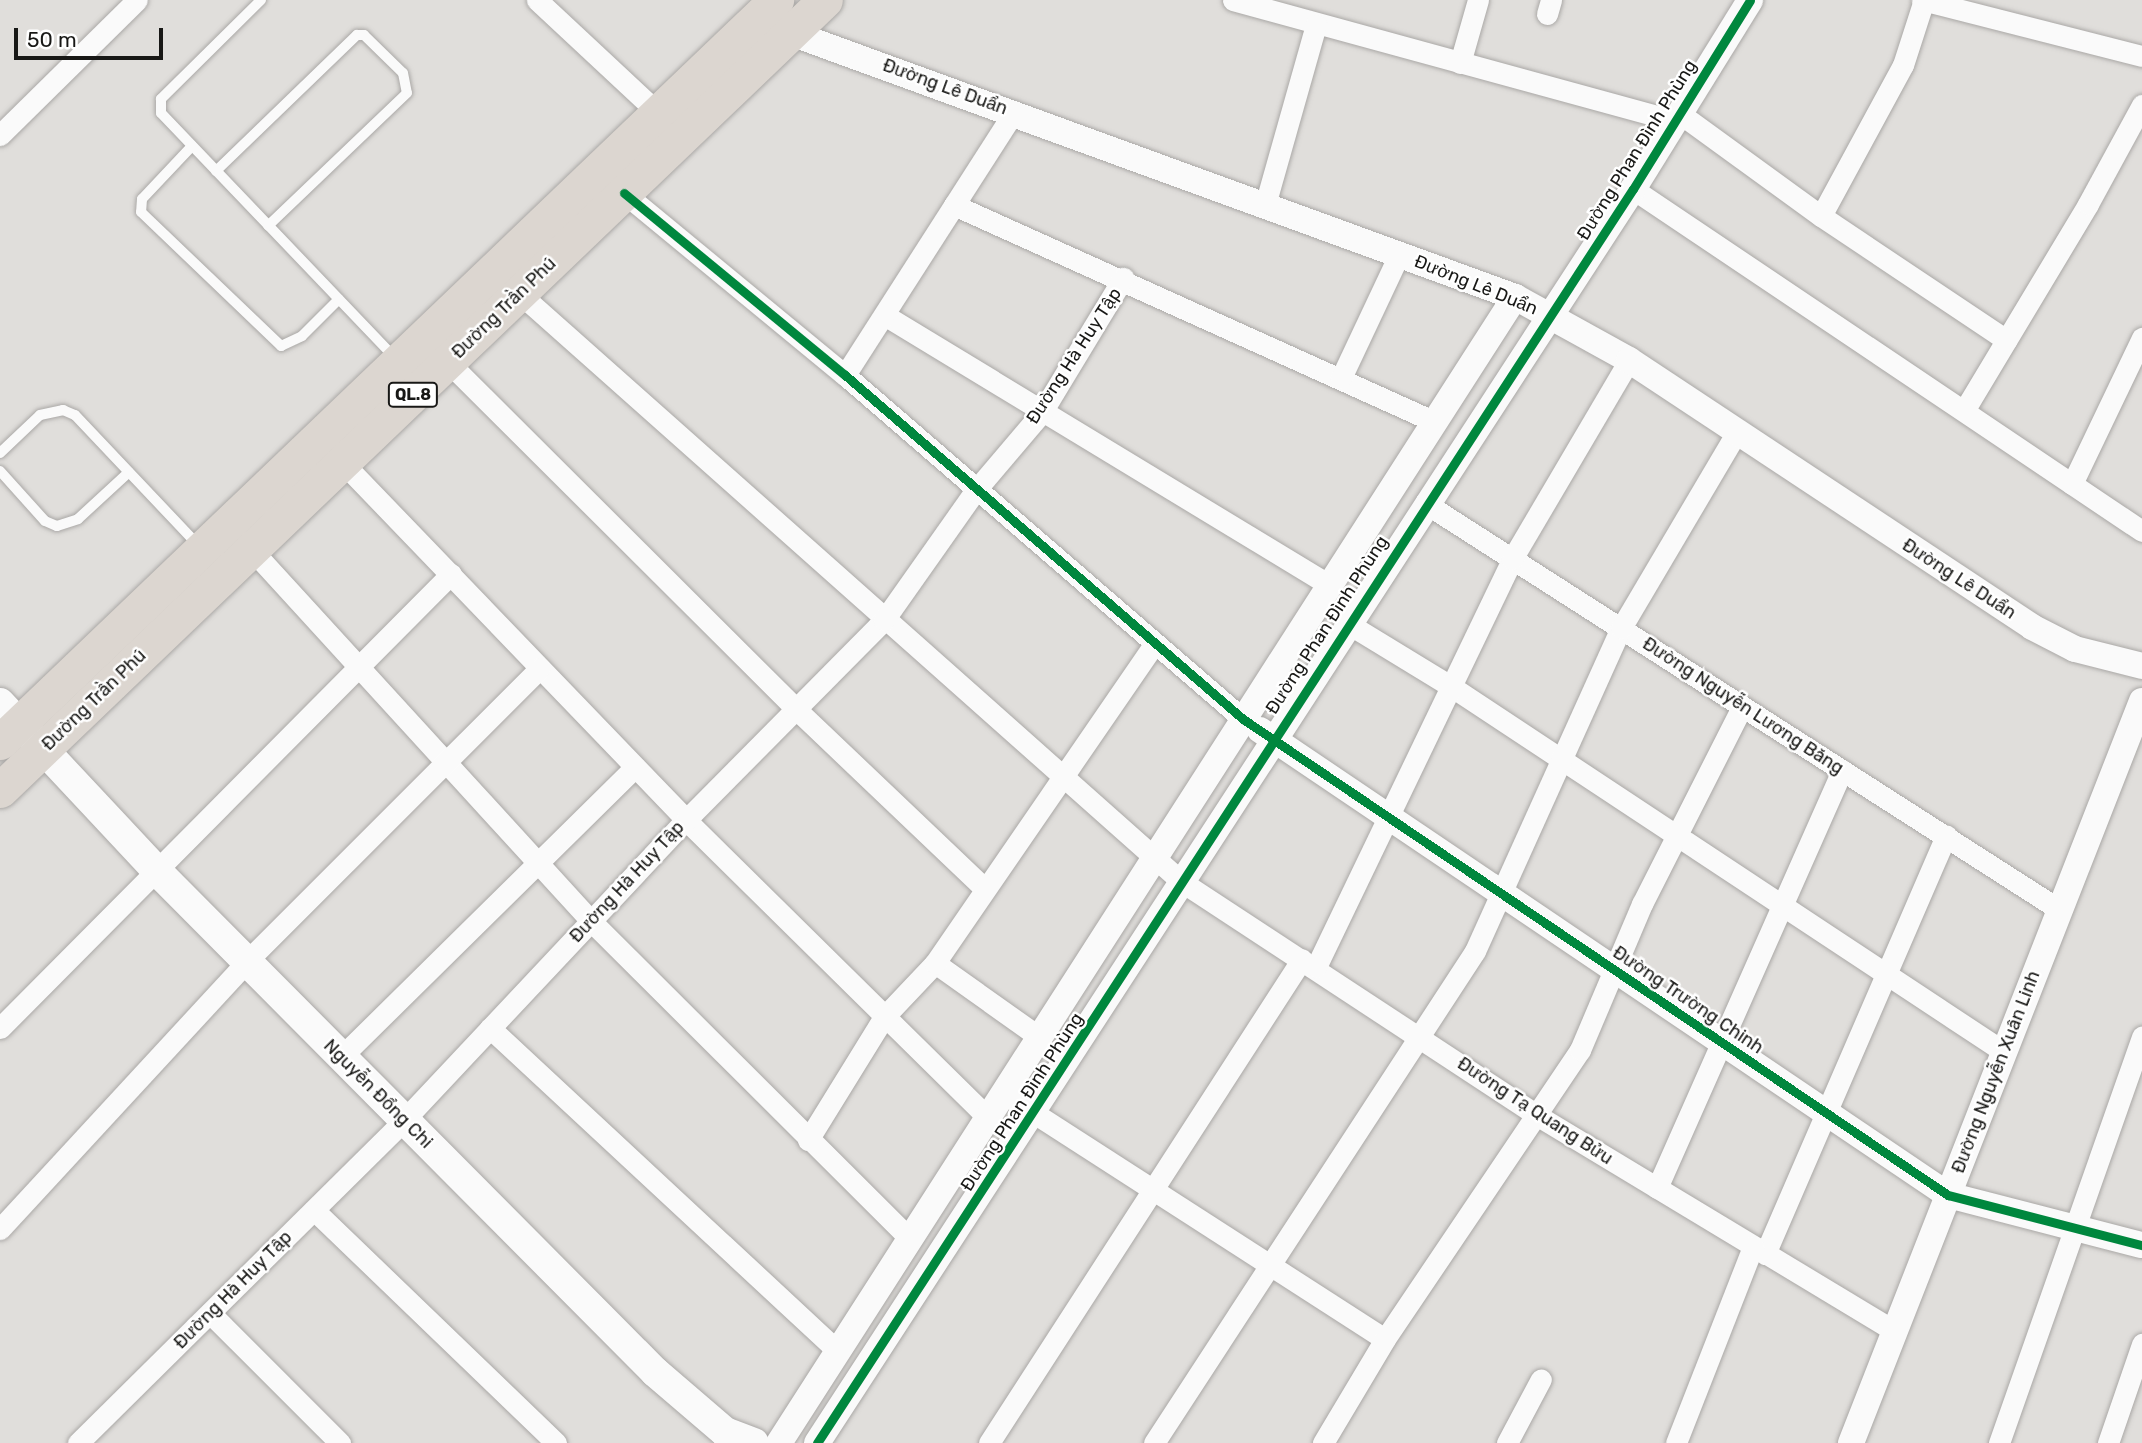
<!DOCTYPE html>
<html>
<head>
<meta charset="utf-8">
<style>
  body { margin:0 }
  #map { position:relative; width:2142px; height:1443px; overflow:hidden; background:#e0dedb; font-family:Rubik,sans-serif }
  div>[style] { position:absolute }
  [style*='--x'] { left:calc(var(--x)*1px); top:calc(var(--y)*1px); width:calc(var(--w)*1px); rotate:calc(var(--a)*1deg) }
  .roads { filter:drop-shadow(0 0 2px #aaa8a6) drop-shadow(0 0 2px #aaa8a6) }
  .service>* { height:10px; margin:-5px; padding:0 5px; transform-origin:5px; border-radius:5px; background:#fafafa }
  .minor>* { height:21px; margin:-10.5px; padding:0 10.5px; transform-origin:10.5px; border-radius:10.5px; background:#fafafa }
  .tertiary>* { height:26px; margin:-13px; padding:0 13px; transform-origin:13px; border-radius:13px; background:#fafafa }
  .secondary>* { height:30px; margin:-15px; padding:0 15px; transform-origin:15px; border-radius:15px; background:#fafafa }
  .trunk>* { height:35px; margin:-17.5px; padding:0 17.5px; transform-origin:17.5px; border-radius:17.5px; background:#dcd6d0 }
  .cycleway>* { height:9px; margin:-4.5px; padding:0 4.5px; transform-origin:4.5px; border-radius:4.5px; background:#00873e }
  span { translate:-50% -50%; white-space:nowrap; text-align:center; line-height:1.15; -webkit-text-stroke:5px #fff; paint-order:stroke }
  .shield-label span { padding:2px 5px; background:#fff; border:2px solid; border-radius:5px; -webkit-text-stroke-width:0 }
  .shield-label { font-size:16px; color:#181816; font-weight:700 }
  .street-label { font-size:18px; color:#181816 }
  .scale { position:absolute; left:14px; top:28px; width:149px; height:32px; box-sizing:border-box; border:4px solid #181816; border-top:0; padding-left:9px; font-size:21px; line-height:24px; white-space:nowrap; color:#181816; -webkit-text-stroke:5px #fff; paint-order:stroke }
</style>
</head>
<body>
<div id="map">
  <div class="roads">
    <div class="service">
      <i style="--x:261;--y:0;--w:141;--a:135.3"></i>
      <i style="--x:161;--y:99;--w:14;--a:90"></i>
      <i style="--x:161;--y:113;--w:337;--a:46.3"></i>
      <i style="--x:192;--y:146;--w:73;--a:133.3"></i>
      <i style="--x:142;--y:199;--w:13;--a:94"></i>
      <i style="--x:141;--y:212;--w:194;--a:43.7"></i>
      <i style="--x:281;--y:346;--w:23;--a:-25"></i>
      <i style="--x:302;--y:336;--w:52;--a:-45"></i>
      <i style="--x:216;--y:171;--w:196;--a:-44"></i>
      <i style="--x:357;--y:35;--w:7;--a:0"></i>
      <i style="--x:364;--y:35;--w:54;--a:44.3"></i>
      <i style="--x:403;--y:73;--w:20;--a:79"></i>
      <i style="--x:407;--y:93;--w:192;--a:136.3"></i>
      <i style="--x:0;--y:453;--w:55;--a:-43.5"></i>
      <i style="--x:40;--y:415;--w:24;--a:-12"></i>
      <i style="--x:63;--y:410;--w:13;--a:23"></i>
      <i style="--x:75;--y:415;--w:179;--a:46.6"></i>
      <i style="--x:0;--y:471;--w:67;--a:48"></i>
      <i style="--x:45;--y:521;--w:13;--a:23"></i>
      <i style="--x:57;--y:526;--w:22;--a:-18"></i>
      <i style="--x:78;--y:519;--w:69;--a:-42.7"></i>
    </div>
    <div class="minor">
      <i style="--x:537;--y:0;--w:166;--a:43"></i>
      <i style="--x:1233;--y:0;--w:457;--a:15.3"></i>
      <i style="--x:1922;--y:0;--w:227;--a:14.3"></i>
      <i style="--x:1547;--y:14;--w:15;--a:-74"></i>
      <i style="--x:1460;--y:63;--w:66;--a:-74.1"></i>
      <i style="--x:1679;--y:113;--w:175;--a:36"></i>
      <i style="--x:1821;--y:216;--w:223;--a:33.8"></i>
      <i style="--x:0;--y:135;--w:192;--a:-44.6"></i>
      <i style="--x:1633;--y:189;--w:613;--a:33.9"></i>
      <i style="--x:624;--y:193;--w:286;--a:39.5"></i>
      <i style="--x:845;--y:375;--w:526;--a:40.84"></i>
      <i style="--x:954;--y:205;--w:528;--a:24.28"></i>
      <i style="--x:1265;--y:205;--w:187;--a:-74.2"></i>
      <i style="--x:1821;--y:216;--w:172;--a:-61.5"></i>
      <i style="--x:1903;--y:65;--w:68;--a:-72.1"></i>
      <i style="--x:519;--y:293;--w:887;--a:41.62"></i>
      <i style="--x:1182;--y:882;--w:426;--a:33.3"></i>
      <i style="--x:1538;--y:1116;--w:417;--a:31.1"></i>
      <i style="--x:886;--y:316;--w:521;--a:31.25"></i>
      <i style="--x:447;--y:361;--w:493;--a:44.9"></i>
      <i style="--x:796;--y:709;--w:258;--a:43.6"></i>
      <i style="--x:845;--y:375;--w:313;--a:-57.3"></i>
      <i style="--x:1341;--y:378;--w:136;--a:-64.8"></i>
      <i style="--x:1965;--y:409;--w:239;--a:-59"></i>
      <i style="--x:2088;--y:204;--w:113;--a:-61.4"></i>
      <i style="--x:342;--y:462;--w:496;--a:46.1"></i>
      <i style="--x:686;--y:820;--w:423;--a:44.6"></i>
      <i style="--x:2072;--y:484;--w:162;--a:-64.4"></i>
      <i style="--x:1425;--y:503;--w:754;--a:32.66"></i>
      <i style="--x:251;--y:549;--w:504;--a:47.57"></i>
      <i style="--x:591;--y:921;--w:450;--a:44.9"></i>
      <i style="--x:1347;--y:623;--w:123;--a:31.4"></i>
      <i style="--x:1452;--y:687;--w:662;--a:33.47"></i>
      <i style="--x:935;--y:963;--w:128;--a:35.4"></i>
      <i style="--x:1316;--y:967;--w:453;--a:-64.3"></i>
      <i style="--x:1512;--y:559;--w:231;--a:-59.5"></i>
      <i style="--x:0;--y:1028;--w:640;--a:-45.19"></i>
      <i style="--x:490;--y:1028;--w:474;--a:42.9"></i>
      <i style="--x:341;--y:1057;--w:413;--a:-44.6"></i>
      <i style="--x:1003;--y:1093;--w:454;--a:32.8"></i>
      <i style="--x:808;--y:1140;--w:145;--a:-58.3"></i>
      <i style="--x:884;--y:1017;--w:74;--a:-46.6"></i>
      <i style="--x:935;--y:963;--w:387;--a:-55.5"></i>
      <i style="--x:1657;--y:1188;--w:457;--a:-66.1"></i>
      <i style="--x:314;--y:1210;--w:336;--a:43.9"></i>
      <i style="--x:0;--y:1229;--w:364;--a:-47.3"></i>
      <i style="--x:247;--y:961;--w:414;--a:-45"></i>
      <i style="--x:1765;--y:1254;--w:456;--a:-66.6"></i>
      <i style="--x:210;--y:1313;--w:184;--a:45"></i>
      <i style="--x:78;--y:1443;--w:459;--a:-44.7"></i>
      <i style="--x:404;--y:1120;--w:412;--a:-46.8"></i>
      <i style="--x:686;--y:820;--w:281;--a:-45.3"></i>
      <i style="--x:884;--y:620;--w:158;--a:-54.8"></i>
      <i style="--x:975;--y:491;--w:104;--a:-49.7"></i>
      <i style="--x:1042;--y:412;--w:157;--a:-58.8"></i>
      <i style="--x:989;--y:1443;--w:576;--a:-57.11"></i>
      <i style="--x:1154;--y:1443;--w:587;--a:-56.88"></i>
      <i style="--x:1475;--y:951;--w:354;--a:-65.7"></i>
      <i style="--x:1621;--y:628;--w:228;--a:-59.4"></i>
      <i style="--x:1323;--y:1443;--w:121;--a:-59.2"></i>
      <i style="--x:1385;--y:1339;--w:349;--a:-56"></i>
      <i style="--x:1580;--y:1050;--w:159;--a:-67"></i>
      <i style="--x:1642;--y:904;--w:221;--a:-63.1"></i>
      <i style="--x:1507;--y:1443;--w:72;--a:-62"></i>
      <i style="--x:1676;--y:1443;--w:211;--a:-68.6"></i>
      <i style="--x:1999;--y:1443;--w:431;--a:-70.6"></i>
      <i style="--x:2108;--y:1443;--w:105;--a:-71"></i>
    </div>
    <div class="tertiary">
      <i style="--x:791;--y:33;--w:771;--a:20.03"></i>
      <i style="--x:1515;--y:297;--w:130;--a:28.9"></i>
      <i style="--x:1629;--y:360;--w:483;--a:33.5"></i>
      <i style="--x:2032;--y:627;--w:48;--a:27.1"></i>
      <i style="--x:2075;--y:649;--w:69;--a:14.2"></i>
      <i style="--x:1260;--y:730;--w:830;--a:34.05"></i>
      <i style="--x:1948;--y:1195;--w:200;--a:14.5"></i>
      <i style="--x:779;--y:1443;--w:1362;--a:-57.29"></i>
      <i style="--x:817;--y:1443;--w:1496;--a:-56.95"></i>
      <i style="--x:1633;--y:189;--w:222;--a:-58.2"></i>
      <i style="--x:1851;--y:1443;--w:797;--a:-68.59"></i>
    </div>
    <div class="secondary">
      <i style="--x:0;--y:703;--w:231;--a:46.9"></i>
      <i style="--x:158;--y:872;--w:705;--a:45.17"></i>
      <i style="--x:655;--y:1372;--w:92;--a:40.6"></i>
      <i style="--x:725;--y:1432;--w:31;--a:21"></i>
    </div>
    <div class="trunk">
      <i style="--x:0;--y:742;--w:1074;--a:-43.72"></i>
      <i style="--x:0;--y:790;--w:1142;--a:-43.76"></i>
    </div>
  </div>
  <div class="cycleway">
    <i style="--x:624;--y:193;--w:286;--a:39.5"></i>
    <i style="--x:845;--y:375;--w:526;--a:40.84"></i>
    <i style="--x:1243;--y:719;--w:851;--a:34.03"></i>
    <i style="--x:1948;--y:1195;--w:200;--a:14.5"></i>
    <i style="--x:817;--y:1443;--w:1496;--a:-56.95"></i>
    <i style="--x:1633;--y:189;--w:222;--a:-58.2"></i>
  </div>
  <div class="shield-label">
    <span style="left:413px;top:395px">QL.8</span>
  </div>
  <div class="street-label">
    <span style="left:945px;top:87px;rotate:20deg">Đường Lê Duẩn</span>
    <span style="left:1637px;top:150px;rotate:-58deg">Đường Phan Đình Phùng</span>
    <span style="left:1476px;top:285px;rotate:22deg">Đường Lê Duẩn</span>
    <span style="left:504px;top:308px;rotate:-44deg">Đường Trần Phú</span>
    <span style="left:1074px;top:356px;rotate:-57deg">Đường Hà Huy Tập</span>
    <span style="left:1959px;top:579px;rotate:33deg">Đường Lê Duẩn</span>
    <span style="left:1327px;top:625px;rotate:-57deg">Đường Phan Đình Phùng</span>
    <span style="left:94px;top:700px;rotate:-44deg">Đường Trần Phú</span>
    <span style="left:1743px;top:706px;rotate:33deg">Đường Nguyễn Lương Băng</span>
    <span style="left:627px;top:882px;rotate:-47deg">Đường Hà Huy Tập</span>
    <span style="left:1688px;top:1000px;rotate:34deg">Đường Trường Chinh</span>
    <span style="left:1996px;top:1072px;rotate:-69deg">Đường Nguyễn Xuân Linh</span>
    <span style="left:378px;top:1094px;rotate:45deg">Nguyễn Đổng Chi</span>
    <span style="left:1022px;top:1102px;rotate:-57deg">Đường Phan Đình Phùng</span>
    <span style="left:1535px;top:1111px;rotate:33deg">Đường Tạ Quang Bửu</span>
    <span style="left:233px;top:1290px;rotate:-45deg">Đường Hà Huy Tập</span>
  </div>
  <div class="scale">50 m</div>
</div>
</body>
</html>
